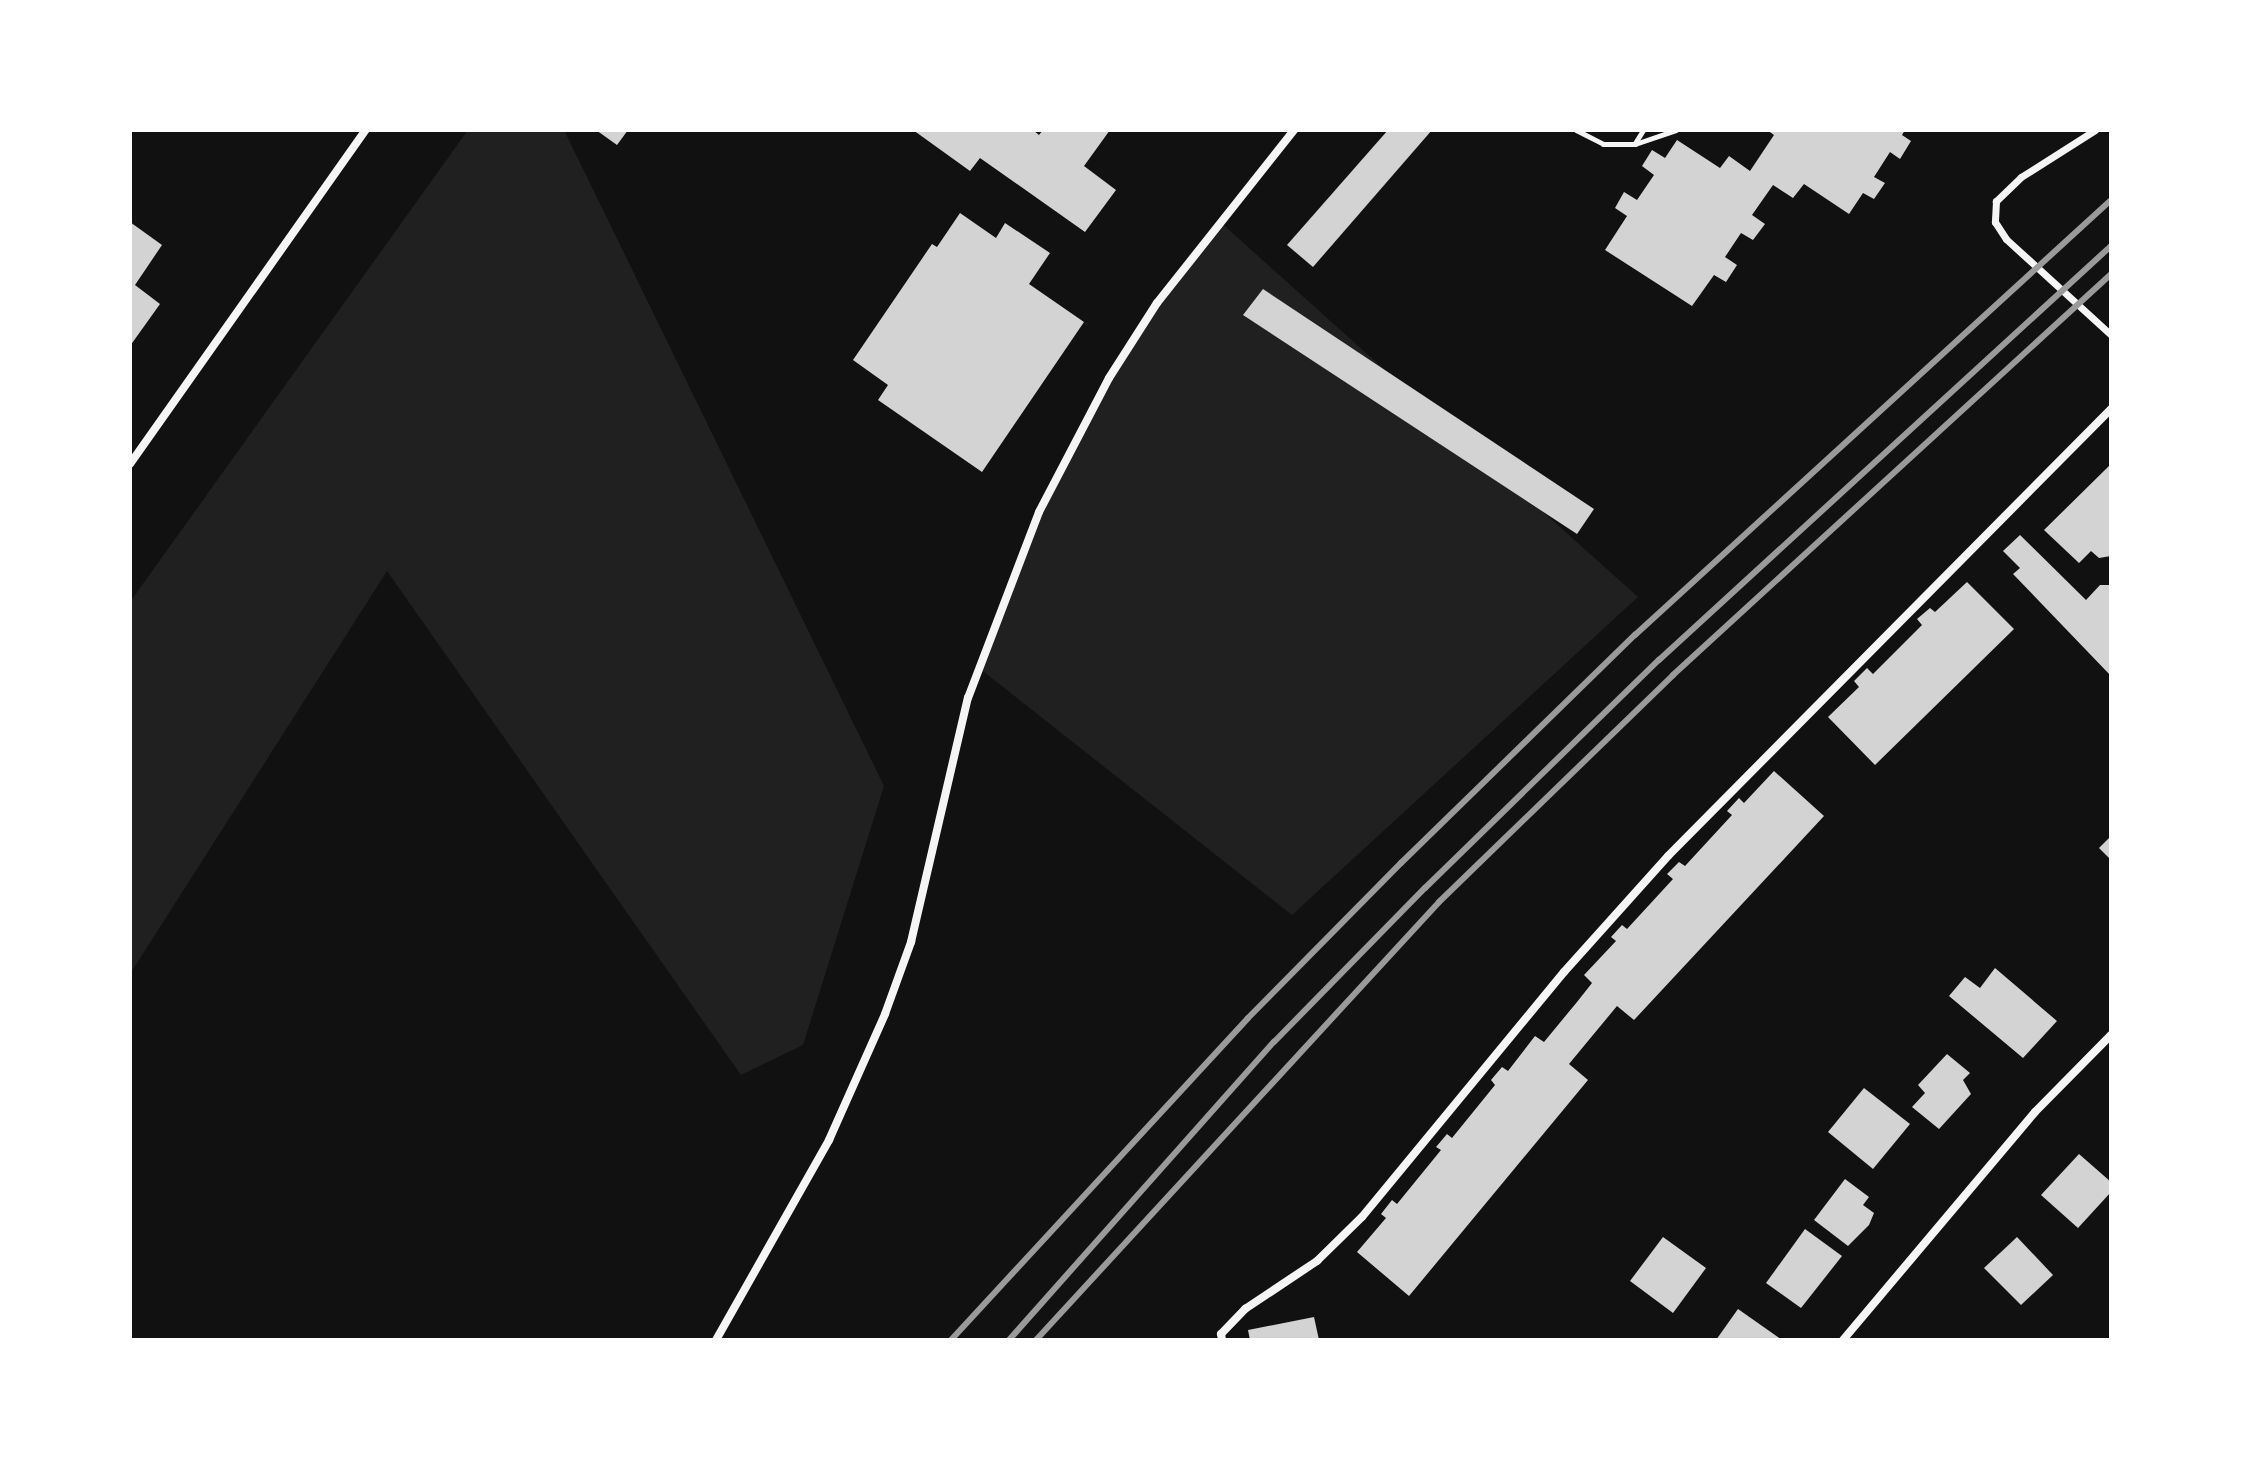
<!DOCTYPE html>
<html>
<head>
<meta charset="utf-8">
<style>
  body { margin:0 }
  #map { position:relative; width:2241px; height:1470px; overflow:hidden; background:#111; font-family:"Exo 2",sans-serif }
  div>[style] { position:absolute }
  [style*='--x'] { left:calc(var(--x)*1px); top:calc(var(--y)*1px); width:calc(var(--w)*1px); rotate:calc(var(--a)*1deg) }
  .green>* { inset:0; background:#202020 }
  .building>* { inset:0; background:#d3d3d3 }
  .path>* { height:5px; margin:-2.5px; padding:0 2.5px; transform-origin:2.5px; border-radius:2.5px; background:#f5f5f5 }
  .pedestrian>* { height:7px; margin:-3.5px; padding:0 3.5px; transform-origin:3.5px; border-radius:3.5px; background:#f5f5f5 }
  .minor>* { height:8px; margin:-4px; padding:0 4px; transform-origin:4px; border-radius:4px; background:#f5f5f5 }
  .rail>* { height:6px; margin:-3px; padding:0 3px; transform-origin:3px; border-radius:3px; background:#9a9a9a }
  span { translate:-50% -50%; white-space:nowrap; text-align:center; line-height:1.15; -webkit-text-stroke:6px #fff; paint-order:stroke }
  .frame { position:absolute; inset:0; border:132px solid #fff; pointer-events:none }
</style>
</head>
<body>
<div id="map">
  <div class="green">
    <i style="clip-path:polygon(468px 130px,564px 130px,884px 786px,803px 1045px,741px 1075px,387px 571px,130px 974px,130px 602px)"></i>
    <i style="clip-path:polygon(1218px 220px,1638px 597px,1292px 915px,979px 668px,1039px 512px,1109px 378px)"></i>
  </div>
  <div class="building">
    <i style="clip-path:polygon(596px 130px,628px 130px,617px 145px)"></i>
    <i style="clip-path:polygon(913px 130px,1033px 130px,1039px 135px,1043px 130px,1110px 130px,1084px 166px,1116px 190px,1085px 232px,980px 158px,970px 171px)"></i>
    <i style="clip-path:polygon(1388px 130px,1432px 130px,1313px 267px,1287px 245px)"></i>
    <i style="clip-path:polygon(1767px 130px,1905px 130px,1902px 135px,1911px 141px,1900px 159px,1890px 152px,1874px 177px,1885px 183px,1874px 199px,1863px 193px,1849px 214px,1804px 184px,1793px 198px,1773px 185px,1752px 215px,1765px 224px,1753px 240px,1741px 233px,1725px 257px,1737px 265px,1726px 282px,1714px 275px,1692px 306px,1605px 250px,1627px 216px,1615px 208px,1624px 192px,1637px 200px,1654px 175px,1642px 166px,1652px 150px,1665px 158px,1677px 140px,1720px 168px,1729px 156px,1750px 171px,1774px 135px)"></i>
    <i style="clip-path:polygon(960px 213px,996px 238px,1005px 223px,1050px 253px,1029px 284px,1084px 322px,982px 472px,878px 400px,888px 385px,853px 360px,932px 244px,937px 247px)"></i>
    <i style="clip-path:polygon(130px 222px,162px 245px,135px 285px,160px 304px,130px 346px)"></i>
    <i style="clip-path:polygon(1263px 289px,1594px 509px,1577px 534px,1243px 315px)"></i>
    <i style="clip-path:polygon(2111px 464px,2111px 556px,2099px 558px,2091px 551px,2079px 563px,2044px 530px)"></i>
    <i style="clip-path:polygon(2020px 535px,2086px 600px,2100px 585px,2111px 585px,2111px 676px,2013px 574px,2020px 568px,2003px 551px)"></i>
    <i style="clip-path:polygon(1967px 582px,2014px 629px,1875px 765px,1828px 717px,1859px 687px,1854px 681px,1867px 668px,1873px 674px,1922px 625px,1917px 619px,1930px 608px,1935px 612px)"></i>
    <i style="clip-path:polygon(1774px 771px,1824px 816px,1634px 1020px,1617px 1006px,1569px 1064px,1588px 1080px,1409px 1296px,1357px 1252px,1386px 1218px,1381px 1214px,1392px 1200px,1397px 1204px,1441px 1150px,1436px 1147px,1447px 1134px,1452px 1138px,1495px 1085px,1491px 1080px,1502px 1067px,1508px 1071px,1535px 1036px,1544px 1042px,1577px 1002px,1592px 983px,1584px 975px,1616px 941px,1611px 937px,1622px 925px,1627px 929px,1673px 879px,1667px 874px,1679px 862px,1685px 866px,1732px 815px,1727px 811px,1739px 798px,1744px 803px)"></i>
    <i style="clip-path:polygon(2111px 836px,2111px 860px,2099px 848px)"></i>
    <i style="clip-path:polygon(1995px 968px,2057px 1021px,2023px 1058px,1949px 996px,1965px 977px,1980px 988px)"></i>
    <i style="clip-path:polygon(1947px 1054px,1970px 1073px,1963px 1080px,1971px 1094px,1939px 1129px,1912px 1107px,1925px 1093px,1918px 1085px)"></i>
    <i style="clip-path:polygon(1864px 1088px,1910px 1124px,1873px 1169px,1828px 1132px)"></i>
    <i style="clip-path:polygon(2079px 1154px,2111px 1182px,2111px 1192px,2078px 1228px,2041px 1195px)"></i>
    <i style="clip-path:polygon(1845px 1179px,1869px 1197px,1863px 1205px,1874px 1213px,1869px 1225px,1848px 1246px,1814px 1220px)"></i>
    <i style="clip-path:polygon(1805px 1229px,1842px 1256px,1801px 1308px,1766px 1283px)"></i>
    <i style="clip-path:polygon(1663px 1237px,1706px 1268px,1673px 1313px,1630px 1281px)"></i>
    <i style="clip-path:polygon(2017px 1237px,2053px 1275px,2021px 1305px,1984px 1268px)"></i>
    <i style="clip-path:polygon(1738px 1309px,1782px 1340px,1716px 1340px)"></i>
    <i style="clip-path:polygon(1314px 1317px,1319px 1340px,1250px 1340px,1248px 1330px)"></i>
  </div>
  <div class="path">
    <i style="--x:1576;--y:130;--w:30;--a:27"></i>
    <i style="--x:1603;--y:144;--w:32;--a:0"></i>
    <i style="--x:1635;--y:144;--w:43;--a:-18.9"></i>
    <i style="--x:1635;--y:143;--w:15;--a:-58"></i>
    <i style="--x:1173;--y:1340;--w:18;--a:0"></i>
  </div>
  <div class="pedestrian">
    <i style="--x:2095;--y:130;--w:88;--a:147.6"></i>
    <i style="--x:2021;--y:177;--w:35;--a:136"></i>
    <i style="--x:1996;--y:201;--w:21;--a:93"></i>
    <i style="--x:1995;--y:222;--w:20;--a:57"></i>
    <i style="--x:2006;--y:239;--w:142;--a:42.4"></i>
  </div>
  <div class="minor">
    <i style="--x:130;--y:464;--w:409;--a:-54.8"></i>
    <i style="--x:716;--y:1340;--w:230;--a:-60.5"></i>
    <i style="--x:829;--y:1140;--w:138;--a:-66"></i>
    <i style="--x:885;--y:1014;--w:77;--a:-70.1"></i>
    <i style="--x:911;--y:942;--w:251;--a:-76.9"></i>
    <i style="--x:968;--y:698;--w:199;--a:-69.1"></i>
    <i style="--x:1039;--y:512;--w:151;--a:-62.4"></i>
    <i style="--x:1109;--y:378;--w:89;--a:-57.4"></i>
    <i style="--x:1157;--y:303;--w:221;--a:-51.6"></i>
    <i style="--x:1222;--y:1340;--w:6;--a:-99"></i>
    <i style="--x:1221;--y:1334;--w:35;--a:-46"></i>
    <i style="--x:1245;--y:1309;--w:87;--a:-33.7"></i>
    <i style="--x:1317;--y:1261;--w:63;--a:-44.4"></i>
    <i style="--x:1362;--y:1217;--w:318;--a:-50.5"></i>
    <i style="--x:1564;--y:972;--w:156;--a:-48.1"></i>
    <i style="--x:1668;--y:856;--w:629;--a:-45.26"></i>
    <i style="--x:1843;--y:1340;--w:298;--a:-49.9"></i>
    <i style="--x:2035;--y:1112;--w:108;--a:-45.4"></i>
  </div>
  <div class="rail">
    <i style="--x:951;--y:1340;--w:438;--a:-47.3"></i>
    <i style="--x:1248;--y:1018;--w:218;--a:-45.4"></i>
    <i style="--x:1401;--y:863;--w:327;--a:-44.3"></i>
    <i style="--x:1635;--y:635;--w:645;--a:-42.42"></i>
    <i style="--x:1009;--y:1340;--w:399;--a:-48.4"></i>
    <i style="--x:1274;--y:1042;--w:216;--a:-45.6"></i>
    <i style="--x:1425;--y:888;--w:327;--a:-44.3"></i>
    <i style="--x:1659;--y:660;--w:613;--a:-42.49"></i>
    <i style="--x:1036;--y:1340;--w:595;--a:-47.38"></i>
    <i style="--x:1439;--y:902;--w:326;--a:-44.1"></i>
    <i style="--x:1673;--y:675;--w:594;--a:-42.47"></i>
  </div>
  <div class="frame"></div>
</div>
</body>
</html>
